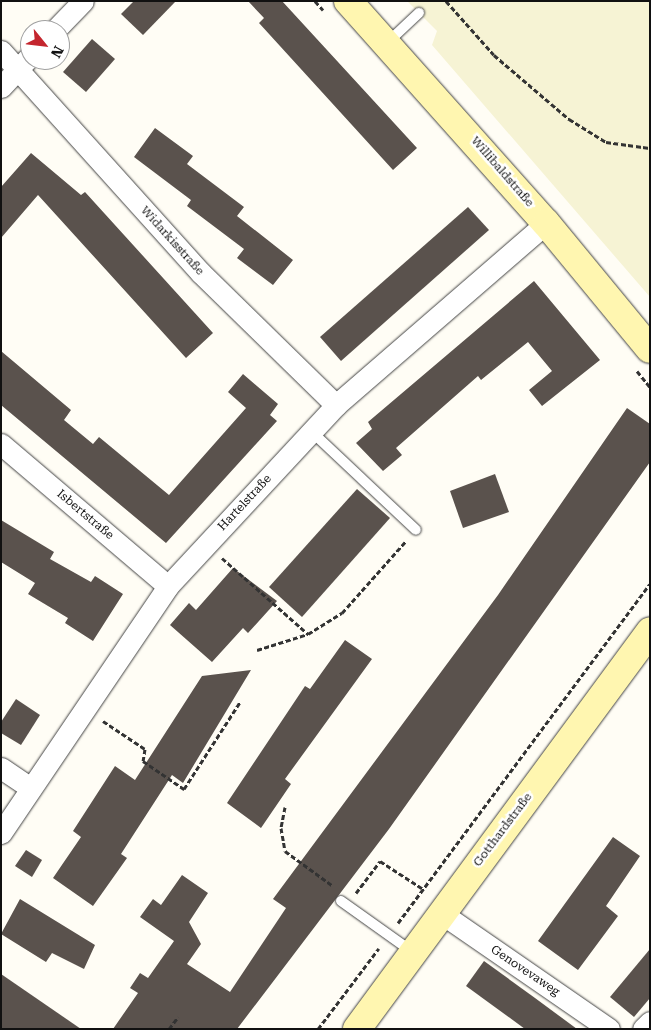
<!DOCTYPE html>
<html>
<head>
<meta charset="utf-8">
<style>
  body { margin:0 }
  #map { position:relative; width:651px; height:1030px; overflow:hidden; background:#fffdf5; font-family:"Roboto Serif",serif }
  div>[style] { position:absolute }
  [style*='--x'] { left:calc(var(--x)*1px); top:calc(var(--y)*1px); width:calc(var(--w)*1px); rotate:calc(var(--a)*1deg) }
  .farmland>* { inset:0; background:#f6f3d4 }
  .building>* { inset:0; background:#5a524d }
  .path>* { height:3px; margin-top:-1.5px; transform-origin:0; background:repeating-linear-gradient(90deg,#333 0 5px,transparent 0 7.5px) }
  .roads { filter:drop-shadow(0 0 1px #444) drop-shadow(0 0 1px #444) }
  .lane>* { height:10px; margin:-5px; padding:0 5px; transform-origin:5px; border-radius:5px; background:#fff }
  .street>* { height:21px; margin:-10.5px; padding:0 10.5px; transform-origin:10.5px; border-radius:10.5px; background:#fff }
  .secondary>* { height:28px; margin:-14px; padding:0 14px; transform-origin:14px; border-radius:14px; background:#fff6b0 }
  span { translate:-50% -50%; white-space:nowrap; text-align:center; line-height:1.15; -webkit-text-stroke:5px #fff; paint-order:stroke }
  .street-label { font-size:12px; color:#111 }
  .frame { position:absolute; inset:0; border:2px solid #111; pointer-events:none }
  .north { position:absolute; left:20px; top:20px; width:50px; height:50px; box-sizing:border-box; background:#fff; border:1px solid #a0a0a0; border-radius:50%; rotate:119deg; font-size:14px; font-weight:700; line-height:20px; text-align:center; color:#111 }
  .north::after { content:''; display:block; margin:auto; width:18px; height:22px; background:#c4262e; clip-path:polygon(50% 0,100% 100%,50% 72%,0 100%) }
</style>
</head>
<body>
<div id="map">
  <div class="farmland">
    <i style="clip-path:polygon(407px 1px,650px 1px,650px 297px,432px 45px,437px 31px)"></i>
  </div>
  <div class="building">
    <i style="clip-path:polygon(134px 1px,176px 1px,143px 35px,121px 14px)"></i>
    <i style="clip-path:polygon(248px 1px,282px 1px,417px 148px,393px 170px,259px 23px,264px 18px)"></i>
    <i style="clip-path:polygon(92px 39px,115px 59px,86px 92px,63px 72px)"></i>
    <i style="clip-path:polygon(155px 128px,193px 156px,187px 164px,244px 207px,237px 216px,293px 260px,273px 285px,237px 258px,244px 249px,187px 206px,191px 200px,134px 157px)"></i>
    <i style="clip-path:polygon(31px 153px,81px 195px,85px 192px,213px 333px,186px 358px,38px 195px,1px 238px,1px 187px)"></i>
    <i style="clip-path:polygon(468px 207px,489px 230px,341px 361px,320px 337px)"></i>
    <i style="clip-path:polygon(534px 281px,600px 360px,542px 406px,529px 390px,552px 371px,528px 342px,481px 380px,478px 376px,396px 448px,402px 455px,383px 471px,356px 443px,372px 429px,368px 422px)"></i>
    <i style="clip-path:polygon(1px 351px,71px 410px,64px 420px,93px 444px,99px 437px,169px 495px,246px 408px,228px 392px,243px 374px,278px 404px,270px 415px,277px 421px,166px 543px,1px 405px)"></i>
    <i style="clip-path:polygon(627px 408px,650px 424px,650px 462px,389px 829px,237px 1029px,113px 1029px,138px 993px,130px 988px,140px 973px,148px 978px,174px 941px,140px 917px,153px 899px,161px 905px,182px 875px,208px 893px,189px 922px,201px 944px,187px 964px,230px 992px,286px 908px,273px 899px,498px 595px)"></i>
    <i style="clip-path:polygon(495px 474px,509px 512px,463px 528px,450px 491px)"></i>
    <i style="clip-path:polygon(357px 489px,390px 518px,302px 617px,269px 587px)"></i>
    <i style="clip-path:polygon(1px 520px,54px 552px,50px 559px,91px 582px,95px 576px,123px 594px,93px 641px,65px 623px,68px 618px,28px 594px,35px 583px,1px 562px)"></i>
    <i style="clip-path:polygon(233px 568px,277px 601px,248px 633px,243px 628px,212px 662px,170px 625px,189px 603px,196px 610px)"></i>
    <i style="clip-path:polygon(345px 640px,372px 659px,285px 779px,291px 784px,261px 828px,227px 803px,305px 686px,310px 689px)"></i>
    <i style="clip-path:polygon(251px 670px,183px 783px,172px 775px,121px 854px,127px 858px,93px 906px,53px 878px,81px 837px,73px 831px,115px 766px,135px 780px,202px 676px)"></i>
    <i style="clip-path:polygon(16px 699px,40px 715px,21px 745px,1px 733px,1px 722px)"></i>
    <i style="clip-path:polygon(613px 837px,640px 856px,606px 906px,618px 916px,578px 970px,538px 941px)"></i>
    <i style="clip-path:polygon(26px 850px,42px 860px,32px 877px,15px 866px)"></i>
    <i style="clip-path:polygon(20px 899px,95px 945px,84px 969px,52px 953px,46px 962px,1px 934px)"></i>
    <i style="clip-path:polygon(650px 949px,650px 998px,634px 1017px,610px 997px)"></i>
    <i style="clip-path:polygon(484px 961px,535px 998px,577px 1029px,525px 1029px,466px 986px)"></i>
    <i style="clip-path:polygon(1px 974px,81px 1029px,1px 1029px)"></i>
  </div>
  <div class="path">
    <i style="--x:315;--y:1;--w:12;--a:48"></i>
    <i style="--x:446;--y:1;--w:72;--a:48.4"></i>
    <i style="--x:494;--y:55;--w:99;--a:40.5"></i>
    <i style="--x:569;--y:119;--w:44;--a:31.9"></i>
    <i style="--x:606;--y:142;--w:44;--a:7.8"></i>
    <i style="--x:637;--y:371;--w:21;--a:51"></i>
    <i style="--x:222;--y:558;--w:115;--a:41.5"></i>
    <i style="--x:308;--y:634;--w:40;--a:-32"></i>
    <i style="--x:342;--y:613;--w:96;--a:-48.4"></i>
    <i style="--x:257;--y:650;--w:53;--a:-17.4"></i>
    <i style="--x:103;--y:721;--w:50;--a:33.7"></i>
    <i style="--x:145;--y:749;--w:12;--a:99"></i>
    <i style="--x:143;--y:761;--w:50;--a:34.3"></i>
    <i style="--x:184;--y:789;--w:103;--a:-57.2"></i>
    <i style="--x:285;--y:807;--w:21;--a:101"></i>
    <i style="--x:281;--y:828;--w:23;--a:80"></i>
    <i style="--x:285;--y:851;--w:59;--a:36.1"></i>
    <i style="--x:356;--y:893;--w:40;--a:-53"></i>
    <i style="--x:380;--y:861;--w:51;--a:33.1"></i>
    <i style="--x:398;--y:923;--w:422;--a:-53.4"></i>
    <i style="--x:169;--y:1029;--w:15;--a:-53"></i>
    <i style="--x:318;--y:1029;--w:101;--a:-53"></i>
  </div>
  <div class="roads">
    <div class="lane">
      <i style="--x:387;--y:43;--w:44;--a:-43.2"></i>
      <i style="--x:311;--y:431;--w:144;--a:43.3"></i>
      <i style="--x:341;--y:901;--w:86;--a:35.5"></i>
    </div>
    <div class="street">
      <i style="--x:55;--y:30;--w:40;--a:-46"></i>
      <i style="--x:1;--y:51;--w:299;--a:48"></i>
      <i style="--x:201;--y:273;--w:189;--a:44.4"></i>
      <i style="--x:1;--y:87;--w:42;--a:-46.9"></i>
      <i style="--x:1;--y:444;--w:219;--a:40.4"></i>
      <i style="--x:1;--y:768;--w:36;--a:34"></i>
      <i style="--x:1;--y:833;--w:298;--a:-55.9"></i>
      <i style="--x:168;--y:586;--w:247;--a:-47.1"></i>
      <i style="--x:336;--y:405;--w:278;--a:-40.9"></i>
      <i style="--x:441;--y:913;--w:204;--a:34.6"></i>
      <i style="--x:643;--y:1029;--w:10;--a:-45"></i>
    </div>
    <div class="secondary">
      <i style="--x:348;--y:1;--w:297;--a:48.3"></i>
      <i style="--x:546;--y:223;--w:163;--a:50.5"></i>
      <i style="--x:357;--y:1029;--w:494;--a:-53.6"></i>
    </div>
  </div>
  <div class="street-label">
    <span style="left:502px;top:172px;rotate:49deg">Willibaldstraße</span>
    <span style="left:172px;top:241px;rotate:48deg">Widarkisstraße</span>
    <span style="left:245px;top:503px;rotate:-47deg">Hartelstraße</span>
    <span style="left:85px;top:515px;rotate:40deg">Isbertstraße</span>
    <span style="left:503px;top:830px;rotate:-53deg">Gotthardstraße</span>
    <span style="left:525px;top:971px;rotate:34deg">Genovevaweg</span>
  </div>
  <div class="frame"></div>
  <div class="north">N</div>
</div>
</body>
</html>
